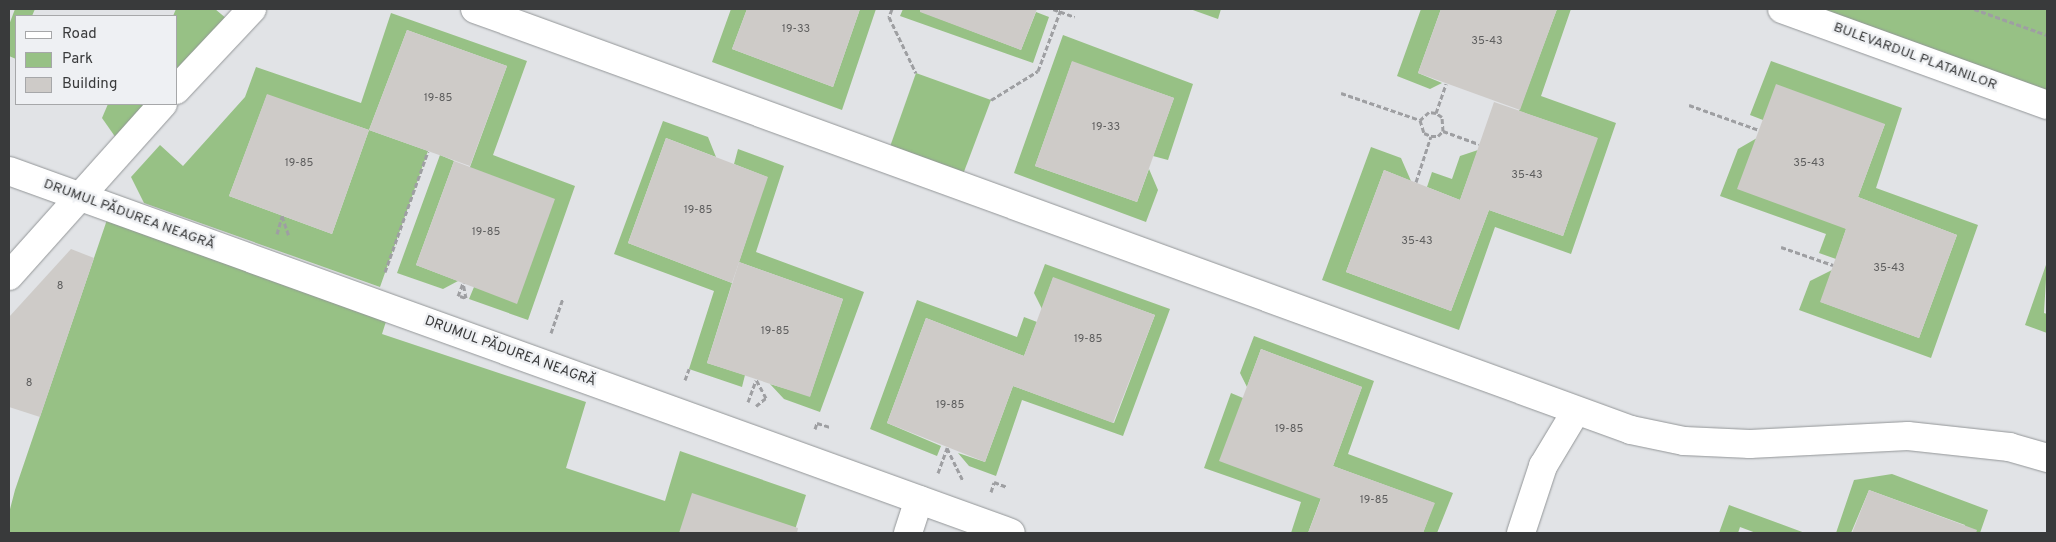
<!DOCTYPE html>
<html>
<head>
<meta charset="utf-8">
<style>
  body { margin:0 }
  #map { position:relative; width:2056px; height:542px; overflow:hidden; background:#e1e3e6; font-family:Overpass,sans-serif }
  div>[style] { position:absolute }
  [style*='--x'] { left:calc(var(--x)*1px); top:calc(var(--y)*1px); width:calc(var(--w)*1px); rotate:calc(var(--a)*1deg) }
  .green>* { inset:0; background:#97c185 }
  .building>* { inset:0; background:#cecbc8 }
  .path>* { height:3px; margin-top:-1.5px; transform-origin:0; background:repeating-linear-gradient(90deg,#9e9fa2 0 5px,transparent 0 7.5px) }
  .roads { filter:drop-shadow(0 0 1px #939698) drop-shadow(0 0 1px #939698) }
  .minor>* { height:28px; margin:-14px; padding:0 14px; transform-origin:14px; border-radius:14px; background:#fff }
  span { translate:-50% -50%; white-space:nowrap; text-align:center; line-height:1.15; -webkit-text-stroke:4.5px #eef0f3; paint-order:stroke }
  .number-label { font-size:11px; color:#5e5e5e }
  .number-label span { -webkit-text-stroke-width:0 }
  .street-label { font-size:14px; color:#393a3b }
  .frame { position:absolute; inset:0; border:10px solid #393a3b; pointer-events:none }
  .legend { position:absolute; left:15px; top:15px; width:162px; height:90px; box-sizing:border-box; background:#eef0f3; border:1px solid #a6a7a9; margin:0; padding:6px 9px; list-style:none; font-size:15px; color:#393a3b }
  .legend li { display:flex; align-items:center; gap:10px; height:25px }
  .legend b { width:25px; border:1px solid #a6a7a9 }
</style>
</head>
<body>
<div id="map">
  <div class="green">
    <i style="clip-path:polygon(15px 9px,35px 9px,32px 16px,16px 16px,16px 59px,9px 56px,9px 25px)"></i>
    <i style="clip-path:polygon(176px 9px,215px 9px,227px 19px,176px 73px,176px 16px,173px 16px)"></i>
    <i style="clip-path:polygon(731px 9px,747px 9px,732px 49px,833px 87px,860px 9px,876px 9px,842px 110px,712px 62px)"></i>
    <i style="clip-path:polygon(903px 9px,923px 9px,922px 12px,1021px 50px,1036px 12px,1049px 17px,1033px 63px,900px 16px)"></i>
    <i style="clip-path:polygon(1190px 9px,1221px 9px,1218px 19px)"></i>
    <i style="clip-path:polygon(1421px 9px,1441px 9px,1418px 73px,1442px 83px,1430px 89px,1397px 76px)"></i>
    <i style="clip-path:polygon(1557px 9px,1571px 9px,1541px 96px,1616px 123px,1571px 254px,1495px 227px,1459px 330px,1322px 280px,1371px 147px,1401px 158px,1411px 181px,1384px 170px,1346px 272px,1451px 311px,1489px 210px,1563px 236px,1597px 138px,1519px 111px)"></i>
    <i style="clip-path:polygon(1782px 9px,2047px 9px,2047px 105px)"></i>
    <i style="clip-path:polygon(evenodd,391px 13px,527px 61px,493px 155px,575px 186px,528px 320px,469px 299px,474px 287px,470px 167px,507px 66px,407px 30px,369px 130px,428px 151px,380px 287px,144px 203px,131px 177px,160px 145px,183px 166px,245px 97px,256px 67px,361px 103px,391px 13px,267px 95px,369px 130px,332px 234px,229px 196px,267px 95px)"></i>
    <i style="clip-path:polygon(1063px 35px,1193px 84px,1168px 160px,1153px 156px,1174px 98px,1072px 62px,1035px 166px,1137px 202px,1149px 169px,1158px 190px,1146px 222px,1014px 173px)"></i>
    <i style="clip-path:polygon(1771px 61px,1902px 108px,1876px 188px,1978px 225px,1931px 358px,1799px 310px,1810px 281px,1832px 270px,1821px 302px,1919px 338px,1957px 235px,1858px 197px,1885px 124px,1763px 120px,1750px 115px)"></i>
    <i style="clip-path:polygon(916px 73px,991px 100px,959px 185px,886px 158px)"></i>
    <i style="clip-path:polygon(108px 104px,148px 104px,116px 138px,102px 118px)"></i>
    <i style="clip-path:polygon(663px 121px,708px 137px,716px 157px,666px 138px,628px 243px,732px 283px,707px 363px,745px 375px,742px 387px,689px 369px,714px 291px,614px 254px)"></i>
    <i style="clip-path:polygon(1757px 138px,1846px 229px,1836px 259px,1819px 253px,1826px 234px,1720px 196px,1738px 149px)"></i>
    <i style="clip-path:polygon(738px 149px,784px 166px,756px 252px,864px 292px,820px 412px,784px 399px,770px 384px,810px 396px,843px 299px,739px 262px,767px 177px,734px 164px)"></i>
    <i style="clip-path:polygon(1478px 150px,1460px 200px,1427px 187px,1432px 172px,1452px 179px,1460px 156px)"></i>
    <i style="clip-path:polygon(440px 155px,454px 161px,416px 265px,458px 281px,443px 289px,397px 273px)"></i>
    <i style="clip-path:polygon(111px 208px,390px 309px,382px 334px,586px 402px,566px 468px,665px 501px,680px 451px,806px 495px,794px 533px,9px 533px,9px 513px,15px 490px)"></i>
    <i style="clip-path:polygon(2047px 262px,2044px 313px,2047px 314px,2047px 333px,2025px 325px)"></i>
    <i style="clip-path:polygon(1045px 264px,1170px 309px,1123px 436px,1022px 400px,996px 476px,969px 466px,958px 453px,985px 462px,1013px 386px,1114px 423px,1155px 315px,1053px 278px,1042px 309px,1034px 293px)"></i>
    <i style="clip-path:polygon(917px 300px,1017px 337px,1024px 317px,1037px 322px,1024px 356px,926px 318px,887px 423px,941px 446px,937px 456px,870px 429px)"></i>
    <i style="clip-path:polygon(1254px 336px,1374px 381px,1348px 454px,1453px 493px,1437px 533px,1423px 533px,1434px 503px,1333px 466px,1362px 387px,1261px 349px,1247px 387px,1240px 373px)"></i>
    <i style="clip-path:polygon(1231px 393px,1243px 398px,1321px 498px,1308px 533px,1291px 533px,1301px 502px,1204px 468px)"></i>
    <i style="clip-path:polygon(1892px 474px,1988px 510px,1980px 533px,1963px 533px,1965px 525px,1869px 490px,1851px 533px,1836px 533px,1854px 480px)"></i>
    <i style="clip-path:polygon(1729px 505px,1805px 533px,1756px 533px,1740px 527px,1738px 533px,1719px 533px)"></i>
  </div>
  <div class="building">
    <i style="clip-path:polygon(747px 9px,860px 9px,833px 87px,732px 49px)"></i>
    <i style="clip-path:polygon(920px 9px,1037px 9px,1021px 50px,920px 12px)"></i>
    <i style="clip-path:polygon(1441px 9px,1557px 9px,1520px 110px,1418px 73px)"></i>
    <i style="clip-path:polygon(407px 30px,507px 66px,470px 166px,369px 130px)"></i>
    <i style="clip-path:polygon(1072px 61px,1174px 98px,1137px 202px,1035px 166px)"></i>
    <i style="clip-path:polygon(1776px 84px,1885px 124px,1858px 197px,1957px 235px,1919px 338px,1820px 302px,1846px 229px,1737px 189px)"></i>
    <i style="clip-path:polygon(267px 94px,369px 130px,332px 234px,229px 196px)"></i>
    <i style="clip-path:polygon(1494px 102px,1598px 138px,1563px 236px,1489px 210px,1451px 311px,1346px 272px,1384px 170px,1460px 200px)"></i>
    <i style="clip-path:polygon(666px 138px,768px 177px,732px 283px,628px 243px)"></i>
    <i style="clip-path:polygon(454px 161px,555px 199px,517px 304px,416px 265px)"></i>
    <i style="clip-path:polygon(71px 249px,94px 258px,40px 417px,9px 407px,9px 317px)"></i>
    <i style="clip-path:polygon(739px 262px,843px 299px,810px 397px,707px 363px)"></i>
    <i style="clip-path:polygon(1053px 277px,1155px 315px,1113px 423px,1013px 386px,985px 462px,887px 423px,926px 318px,1024px 356px)"></i>
    <i style="clip-path:polygon(1261px 349px,1362px 387px,1333px 466px,1435px 503px,1423px 533px,1308px 533px,1321px 499px,1219px 461px)"></i>
    <i style="clip-path:polygon(1869px 490px,1977px 530px,1976px 533px,1852px 533px)"></i>
    <i style="clip-path:polygon(692px 493px,798px 528px,797px 533px,679px 533px)"></i>
  </div>
  <div class="path">
    <i style="--x:892;--y:9;--w:9;--a:111"></i>
    <i style="--x:889;--y:17;--w:62;--a:64.3"></i>
    <i style="--x:1053;--y:9;--w:23;--a:20"></i>
    <i style="--x:1974;--y:9;--w:77;--a:19.6"></i>
    <i style="--x:1341;--y:93;--w:83;--a:18.9"></i>
    <i style="--x:1420;--y:120;--w:14;--a:73"></i>
    <i style="--x:1424;--y:133;--w:8;--a:23"></i>
    <i style="--x:1431;--y:136;--w:7;--a:0"></i>
    <i style="--x:1438;--y:136;--w:7;--a:-45"></i>
    <i style="--x:1443;--y:131;--w:14;--a:-94"></i>
    <i style="--x:1442;--y:117;--w:7;--a:-146"></i>
    <i style="--x:1436;--y:113;--w:7;--a:-172"></i>
    <i style="--x:1429;--y:112;--w:12;--a:138"></i>
    <i style="--x:991;--y:100;--w:55;--a:-31.7"></i>
    <i style="--x:1038;--y:71;--w:66;--a:-69.6"></i>
    <i style="--x:1689;--y:105;--w:74;--a:19.7"></i>
    <i style="--x:1436;--y:113;--w:31;--a:-71"></i>
    <i style="--x:1443;--y:131;--w:38;--a:20"></i>
    <i style="--x:1416;--y:182;--w:48;--a:-71.9"></i>
    <i style="--x:282;--y:216;--w:21;--a:71"></i>
    <i style="--x:277;--y:234;--w:19;--a:-74"></i>
    <i style="--x:1781;--y:247;--w:55;--a:19.1"></i>
    <i style="--x:385;--y:272;--w:128;--a:-70.4"></i>
    <i style="--x:458;--y:296;--w:14;--a:-69"></i>
    <i style="--x:460;--y:296;--w:6;--a:18"></i>
    <i style="--x:466;--y:298;--w:15;--a:-101"></i>
    <i style="--x:551;--y:333;--w:37;--a:-71"></i>
    <i style="--x:685;--y:380;--w:12;--a:-70"></i>
    <i style="--x:748;--y:402;--w:23;--a:-70"></i>
    <i style="--x:756;--y:406;--w:13;--a:-39"></i>
    <i style="--x:766;--y:398;--w:21;--a:-118"></i>
    <i style="--x:815;--y:429;--w:6;--a:-72"></i>
    <i style="--x:817;--y:423;--w:14;--a:17"></i>
    <i style="--x:947;--y:448;--w:37;--a:64"></i>
    <i style="--x:938;--y:473;--w:27;--a:-70"></i>
    <i style="--x:991;--y:492;--w:10;--a:-73"></i>
    <i style="--x:994;--y:482;--w:14;--a:21"></i>
  </div>
  <div class="roads">
    <div class="minor">
      <i style="--x:475;--y:9;--w:1230;--a:20.01"></i>
      <i style="--x:1631;--y:430;--w:54;--a:11.7"></i>
      <i style="--x:1684;--y:441;--w:66;--a:2.6"></i>
      <i style="--x:1750;--y:444;--w:158;--a:-2.9"></i>
      <i style="--x:1908;--y:436;--w:102;--a:6.2"></i>
      <i style="--x:2009;--y:447;--w:40;--a:16"></i>
      <i style="--x:1782;--y:9;--w:282;--a:19.9"></i>
      <i style="--x:176;--y:90;--w:111;--a:-46.8"></i>
      <i style="--x:9;--y:171;--w:1065;--a:19.86"></i>
      <i style="--x:9;--y:276;--w:231;--a:-48.2"></i>
      <i style="--x:908;--y:533;--w:35;--a:-72"></i>
      <i style="--x:1521;--y:533;--w:71;--a:-71.8"></i>
      <i style="--x:1543;--y:466;--w:64;--a:-59"></i>
    </div>
  </div>
  <div class="number-label">
    <span style="left:796px;top:29px">19-33</span>
    <span style="left:1487px;top:41px">35-43</span>
    <span style="left:438px;top:98px">19-85</span>
    <span style="left:1106px;top:127px">19-33</span>
    <span style="left:299px;top:163px">19-85</span>
    <span style="left:1809px;top:163px">35-43</span>
    <span style="left:1527px;top:175px">35-43</span>
    <span style="left:698px;top:210px">19-85</span>
    <span style="left:486px;top:232px">19-85</span>
    <span style="left:1417px;top:241px">35-43</span>
    <span style="left:1889px;top:268px">35-43</span>
    <span style="left:60px;top:286px">8</span>
    <span style="left:775px;top:331px">19-85</span>
    <span style="left:1088px;top:339px">19-85</span>
    <span style="left:29px;top:383px">8</span>
    <span style="left:950px;top:405px">19-85</span>
    <span style="left:1289px;top:429px">19-85</span>
    <span style="left:1374px;top:500px">19-85</span>
  </div>
  <div class="street-label">
    <span style="left:1915px;top:57px;rotate:20deg">BULEVARDUL PLATANILOR</span>
    <span style="left:129px;top:215px;rotate:20deg">DRUMUL PĂDUREA NEAGRĂ</span>
    <span style="left:510px;top:352px;rotate:20deg">DRUMUL PĂDUREA NEAGRĂ</span>
  </div>
  <div class="frame"></div>
  <ul class="legend">
  <li><b style="height:6px;background:#fff"></b>Road</li>
  <li><b style="height:14px;background:#97c185"></b>Park</li>
  <li><b style="height:14px;background:#cecbc8"></b>Building</li>
  </ul>
</div>
</body>
</html>
